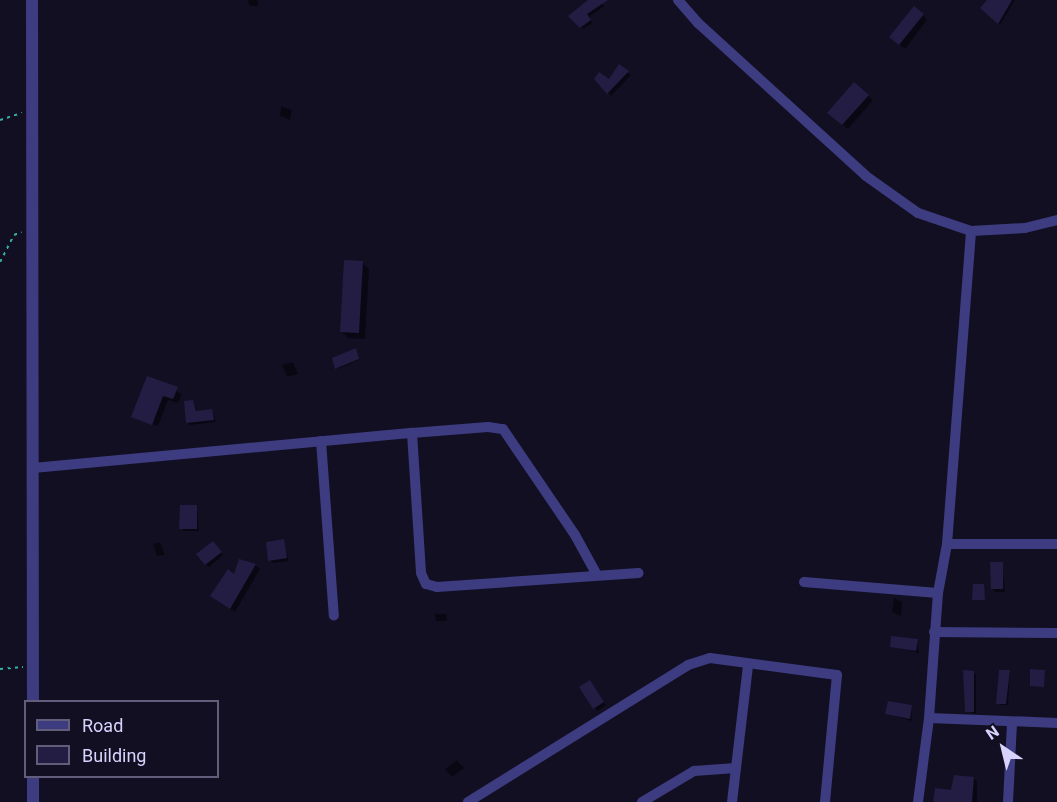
<!DOCTYPE html>
<html>
<head>
<meta charset="utf-8">
<style>
  body { margin:0 }
  #map { position:relative; width:1057px; height:802px; overflow:hidden; background:#120f23; font-family:Roboto,sans-serif }
  div>[style] { position:absolute }
  [style*='--x'] { left:calc(var(--x)*1px); top:calc(var(--y)*1px); width:calc(var(--w)*1px); rotate:calc(var(--a)*1deg) }
  .shadow>* { inset:0; background:#0007 }
  .building>* { inset:0; background:#231c43 }
  .path>* { height:1.5px; margin-top:-0.75px; transform-origin:0; background:repeating-linear-gradient(90deg,#34b0a5 0 3px,transparent 0 7.5px) }
  .minor>* { height:10px; margin:-5px; padding:0 5px; transform-origin:5px; border-radius:5px; background:#3d3c80 }
  .tertiary>* { height:12px; margin:-6px; padding:0 6px; transform-origin:6px; border-radius:6px; background:#3d3c80 }
  span { translate:-50% -50%; white-space:nowrap; text-align:center; line-height:1.15; -webkit-text-stroke:5px #120f23; paint-order:stroke }
  .legend { position:absolute; left:24px; top:700px; width:195px; height:78px; box-sizing:border-box; background:#120f23; border:2px solid #615d7a; margin:0; padding:8px 10px; list-style:none; font-size:18px; color:#d7d3fd }
  .legend li { display:flex; align-items:center; gap:12px; height:30px }
  .legend b { width:30px; border:2px solid #615d7a }
  .north { position:absolute; left:973px; top:718px; width:60px; height:60px; -webkit-text-stroke:4px #120f23; paint-order:stroke; rotate:325deg; font-size:16px; font-weight:700; line-height:24px; text-align:center; color:#d7d3fd }
  .north::after { content:''; display:block; margin:auto; width:21px; height:27px; background:#d7d3fd; clip-path:polygon(50% 0,100% 100%,50% 72%,0 100%) }
</style>
</head>
<body>
<div id="map">
  <div class="shadow">
    <i style="clip-path:polygon(247px 0,258px 0,258px 6px,250px 6px)"></i>
    <i style="clip-path:polygon(591px 0,599px 0,604px 6px,589px 17px,592px 23px,583px 29px,570px 16px)"></i>
    <i style="clip-path:polygon(990px 0,1015px 0,1000px 25px,982px 8px)"></i>
    <i style="clip-path:polygon(923px 15px,927px 20px,905px 49px,896px 42px)"></i>
    <i style="clip-path:polygon(619px 66px,631px 75px,611px 96px,596px 79px,609px 82px)"></i>
    <i style="clip-path:polygon(868px 96px,873px 100px,848px 129px,834px 117px)"></i>
    <i style="clip-path:polygon(281px 106px,292px 110px,290px 120px,280px 116px)"></i>
    <i style="clip-path:polygon(362px 263px,369px 269px,365px 339px,348px 338px,341px 331px)"></i>
    <i style="clip-path:polygon(356px 349px,359px 360px,338px 369px,337px 368px)"></i>
    <i style="clip-path:polygon(293px 362px,298px 374px,287px 377px,282px 365px)"></i>
    <i style="clip-path:polygon(148px 378px,182px 394px,178px 403px,168px 400px,158px 426px,133px 417px)"></i>
    <i style="clip-path:polygon(193px 401px,198px 413px,212px 411px,216px 422px,190px 425px,187px 422px)"></i>
    <i style="clip-path:polygon(197px 507px,199px 531px,184px 531px,181px 528px)"></i>
    <i style="clip-path:polygon(283px 541px,289px 561px,273px 563px,270px 560px)"></i>
    <i style="clip-path:polygon(160px 542px,165px 555px,157px 556px,153px 544px)"></i>
    <i style="clip-path:polygon(216px 546px,223px 555px,209px 567px,206px 564px)"></i>
    <i style="clip-path:polygon(1002px 563px,1005px 592px,995px 592px,992px 589px)"></i>
    <i style="clip-path:polygon(255px 565px,260px 569px,235px 612px,216px 600px,235px 576px)"></i>
    <i style="clip-path:polygon(894px 598px,902px 602px,901px 616px,892px 612px)"></i>
    <i style="clip-path:polygon(435px 614px,446px 614px,447px 621px,436px 621px)"></i>
    <i style="clip-path:polygon(917px 641px,919px 653px,891px 646px)"></i>
    <i style="clip-path:polygon(1010px 671px,1008px 705px,1000px 705px,998px 703px)"></i>
    <i style="clip-path:polygon(974px 673px,976px 675px,976px 714px,966px 711px)"></i>
    <i style="clip-path:polygon(592px 684px,606px 705px,598px 711px,595px 708px)"></i>
    <i style="clip-path:polygon(911px 706px,912px 721px,887px 714px)"></i>
    <i style="clip-path:polygon(457px 760px,464px 768px,452px 777px,445px 769px)"></i>
    <i style="clip-path:polygon(973px 778px,977px 782px,977px 802px,935px 802px)"></i>
  </div>
  <div class="building">
    <i style="clip-path:polygon(588px 0,608px 0,587px 14px,591px 20px,580px 28px,568px 16px)"></i>
    <i style="clip-path:polygon(987px 0,1012px 0,998px 24px,980px 8px)"></i>
    <i style="clip-path:polygon(914px 6px,924px 14px,899px 45px,889px 37px)"></i>
    <i style="clip-path:polygon(619px 64px,629px 71px,607px 94px,594px 79px,599px 72px,609px 79px)"></i>
    <i style="clip-path:polygon(854px 82px,869px 95px,842px 125px,827px 113px)"></i>
    <i style="clip-path:polygon(344px 260px,363px 261px,359px 333px,340px 332px)"></i>
    <i style="clip-path:polygon(356px 348px,359px 359px,335px 369px,332px 358px)"></i>
    <i style="clip-path:polygon(147px 376px,178px 387px,173px 399px,163px 396px,152px 425px,131px 417px)"></i>
    <i style="clip-path:polygon(193px 400px,196px 411px,212px 409px,214px 420px,186px 423px,184px 401px)"></i>
    <i style="clip-path:polygon(180px 505px,197px 505px,197px 529px,179px 529px)"></i>
    <i style="clip-path:polygon(284px 539px,287px 558px,268px 561px,266px 542px)"></i>
    <i style="clip-path:polygon(213px 541px,222px 552px,205px 565px,196px 554px)"></i>
    <i style="clip-path:polygon(239px 559px,256px 564px,230px 609px,210px 596px,228px 569px,234px 574px)"></i>
    <i style="clip-path:polygon(990px 562px,1003px 562px,1003px 589px,991px 589px)"></i>
    <i style="clip-path:polygon(973px 584px,984px 584px,985px 600px,972px 600px)"></i>
    <i style="clip-path:polygon(891px 636px,918px 639px,916px 651px,890px 647px)"></i>
    <i style="clip-path:polygon(1030px 669px,1045px 670px,1044px 687px,1030px 686px)"></i>
    <i style="clip-path:polygon(963px 670px,974px 671px,974px 712px,965px 712px)"></i>
    <i style="clip-path:polygon(999px 670px,1010px 670px,1006px 704px,996px 704px)"></i>
    <i style="clip-path:polygon(590px 680px,604px 702px,593px 709px,579px 687px)"></i>
    <i style="clip-path:polygon(888px 701px,912px 705px,910px 719px,885px 714px)"></i>
    <i style="clip-path:polygon(954px 775px,974px 777px,972px 802px,933px 802px,935px 788px,951px 790px)"></i>
  </div>
  <div class="path">
    <i style="--x:0;--y:120;--w:23;--a:-18"></i>
    <i style="--x:0;--y:262;--w:30;--a:-63"></i>
    <i style="--x:14;--y:235;--w:8;--a:-23"></i>
    <i style="--x:0;--y:669;--w:23;--a:-5"></i>
  </div>
  <div class="minor">
    <i style="--x:678;--y:0;--w:30;--a:49"></i>
    <i style="--x:698;--y:23;--w:227;--a:42.3"></i>
    <i style="--x:866;--y:176;--w:64;--a:35.4"></i>
    <i style="--x:918;--y:213;--w:56;--a:18.8"></i>
    <i style="--x:971;--y:231;--w:54;--a:-3.2"></i>
    <i style="--x:1025;--y:228;--w:33;--a:-14"></i>
    <i style="--x:412;--y:433;--w:140;--a:86.3"></i>
    <i style="--x:421;--y:573;--w:12;--a:66"></i>
    <i style="--x:426;--y:584;--w:11;--a:15"></i>
    <i style="--x:437;--y:587;--w:202;--a:-4"></i>
    <i style="--x:321;--y:441;--w:175;--a:85.8"></i>
    <i style="--x:33;--y:468;--w:381;--a:-5.3"></i>
    <i style="--x:412;--y:433;--w:76;--a:-4.5"></i>
    <i style="--x:488;--y:427;--w:15;--a:8"></i>
    <i style="--x:503;--y:429;--w:128;--a:55.8"></i>
    <i style="--x:575;--y:535;--w:46;--a:61.2"></i>
    <i style="--x:947;--y:544;--w:110;--a:0"></i>
    <i style="--x:804;--y:582;--w:134;--a:4.7"></i>
    <i style="--x:934;--y:632;--w:123;--a:0.5"></i>
    <i style="--x:929;--y:718;--w:128;--a:2.2"></i>
    <i style="--x:468;--y:802;--w:259;--a:-31.9"></i>
    <i style="--x:688;--y:665;--w:23;--a:-18"></i>
    <i style="--x:710;--y:658;--w:128;--a:7.6"></i>
    <i style="--x:837;--y:675;--w:128;--a:95.4"></i>
    <i style="--x:642;--y:802;--w:61;--a:-30.8"></i>
    <i style="--x:694;--y:771;--w:42;--a:-4.1"></i>
    <i style="--x:732;--y:802;--w:138;--a:-83.3"></i>
    <i style="--x:918;--y:802;--w:85;--a:-82.5"></i>
    <i style="--x:929;--y:718;--w:125;--a:-85.9"></i>
    <i style="--x:938;--y:593;--w:50;--a:-79.6"></i>
    <i style="--x:947;--y:544;--w:314;--a:-85.6"></i>
    <i style="--x:1008;--y:802;--w:80;--a:-87.1"></i>
  </div>
  <div class="tertiary">
    <i style="--x:32;--y:0;--w:702;--a:89.92"></i>
    <i style="--x:33;--y:776;--w:26;--a:90"></i>
  </div>
  <ul class="legend">
  <li><b style="height:8px;background:#3d3c80"></b>Road</li>
  <li><b style="height:16px;background:#231c43"></b>Building</li>
  </ul>
  <div class="north">N</div>
</div>
</body>
</html>
